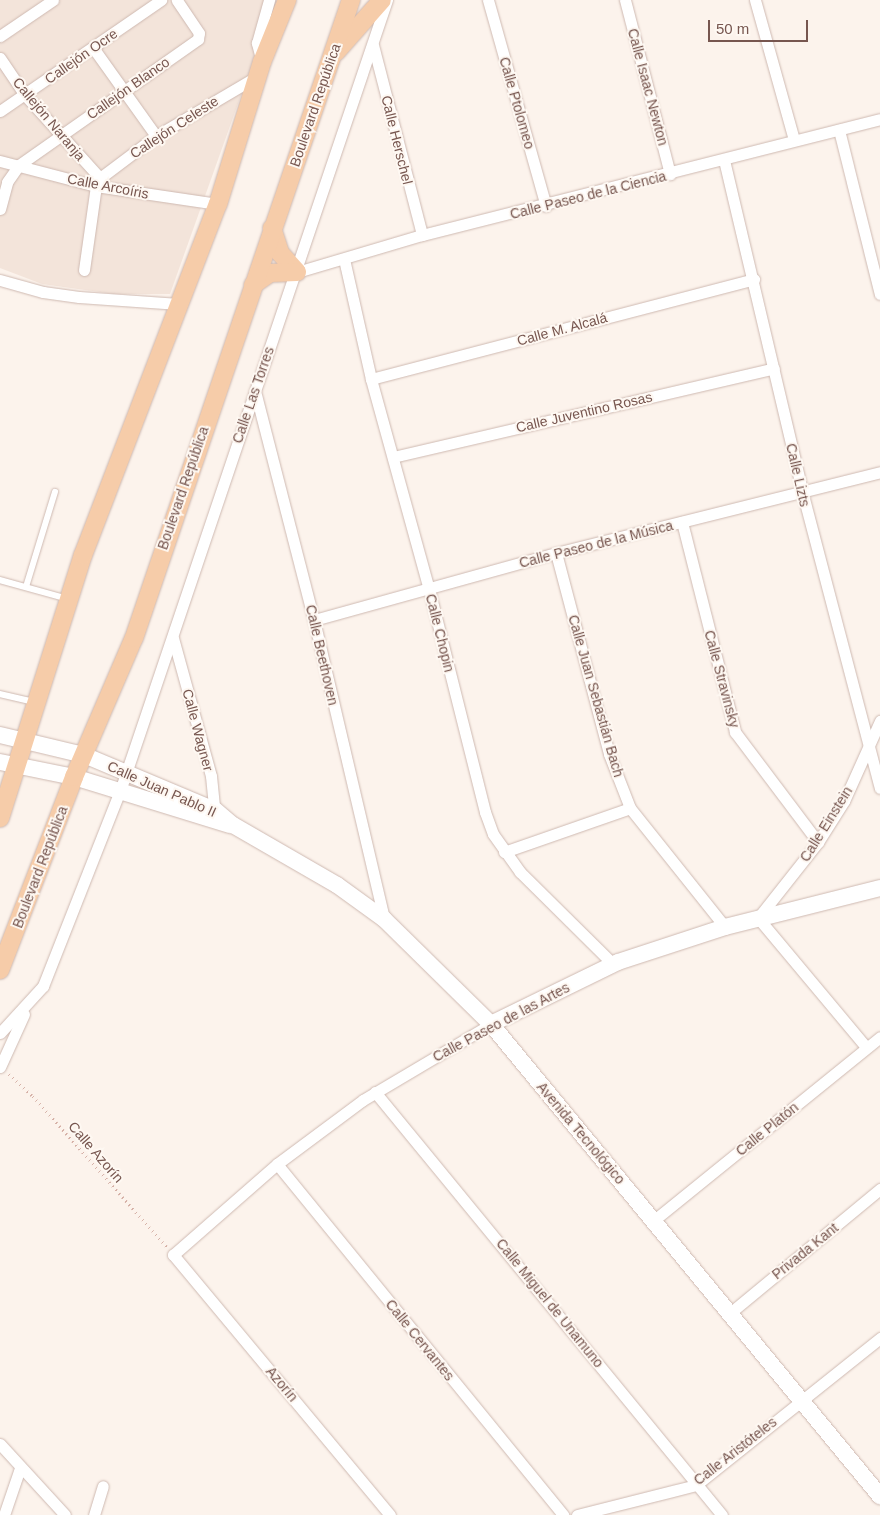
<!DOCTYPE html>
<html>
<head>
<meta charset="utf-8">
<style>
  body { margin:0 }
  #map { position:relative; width:880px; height:1515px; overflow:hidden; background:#fcf3ec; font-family:Arial,sans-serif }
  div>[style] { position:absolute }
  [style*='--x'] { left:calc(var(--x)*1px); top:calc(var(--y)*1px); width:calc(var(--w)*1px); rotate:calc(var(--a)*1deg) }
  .residential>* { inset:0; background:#f3e4da }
  .path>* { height:2.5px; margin-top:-1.25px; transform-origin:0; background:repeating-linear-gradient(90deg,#d6b1a7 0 1px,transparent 0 5px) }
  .roads { filter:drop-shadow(0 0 1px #ceb9b1) drop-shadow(0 0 1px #ceb9b1) }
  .lane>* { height:5.5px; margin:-2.75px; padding:0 2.75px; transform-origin:2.75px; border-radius:2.75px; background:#fff }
  .street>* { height:11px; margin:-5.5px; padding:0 5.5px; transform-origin:5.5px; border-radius:5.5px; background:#fff }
  .secondary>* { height:16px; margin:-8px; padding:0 8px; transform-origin:8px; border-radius:8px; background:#fff }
  .primary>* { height:18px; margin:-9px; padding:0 9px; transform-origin:9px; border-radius:9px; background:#f6cca9 }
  span { translate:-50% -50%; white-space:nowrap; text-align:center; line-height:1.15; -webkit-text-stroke:4px #fef8f2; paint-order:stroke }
  .street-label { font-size:14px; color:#77564f }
  .scale { position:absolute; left:708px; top:20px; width:100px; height:22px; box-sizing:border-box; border:2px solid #77564f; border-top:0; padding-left:6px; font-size:15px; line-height:18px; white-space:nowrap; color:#77564f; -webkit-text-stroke:4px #fef8f2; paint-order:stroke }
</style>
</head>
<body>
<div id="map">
  <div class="residential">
    <i style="clip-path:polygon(0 0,275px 0,170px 294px,114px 294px,42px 284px,0 268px)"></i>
  </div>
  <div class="path">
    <i style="--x:9;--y:1074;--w:33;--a:43"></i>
    <i style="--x:33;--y:1096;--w:202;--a:48.4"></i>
  </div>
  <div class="roads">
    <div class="lane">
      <i style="--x:0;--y:580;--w:71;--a:15.6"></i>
      <i style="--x:26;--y:587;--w:99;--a:-73"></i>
      <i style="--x:0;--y:694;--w:36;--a:13"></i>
    </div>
    <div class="street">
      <i style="--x:488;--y:0;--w:214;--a:74.3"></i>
      <i style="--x:625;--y:0;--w:180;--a:75.5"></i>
      <i style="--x:755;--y:0;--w:145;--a:74.4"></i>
      <i style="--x:0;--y:36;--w:64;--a:-34.2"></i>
      <i style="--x:373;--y:45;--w:196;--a:75.5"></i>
      <i style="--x:94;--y:49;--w:107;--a:54.5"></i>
      <i style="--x:0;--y:58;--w:45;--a:56"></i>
      <i style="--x:25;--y:95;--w:112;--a:47.9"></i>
      <i style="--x:262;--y:62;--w:20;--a:-105"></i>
      <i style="--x:257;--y:43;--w:45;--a:-74.4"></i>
      <i style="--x:0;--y:111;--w:196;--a:-34.6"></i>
      <i style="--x:839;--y:130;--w:169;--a:76"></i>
      <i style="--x:724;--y:160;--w:340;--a:76.7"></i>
      <i style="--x:802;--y:491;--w:307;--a:75.3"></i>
      <i style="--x:0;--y:161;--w:99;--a:14.6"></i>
      <i style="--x:96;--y:186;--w:123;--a:8.4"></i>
      <i style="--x:0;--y:209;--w:28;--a:-75"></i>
      <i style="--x:7;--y:182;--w:21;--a:-55"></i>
      <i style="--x:19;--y:165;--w:219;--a:-35.1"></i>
      <i style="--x:198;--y:39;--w:6;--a:-81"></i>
      <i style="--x:199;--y:33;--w:40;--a:-124"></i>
      <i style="--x:344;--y:259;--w:123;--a:77.3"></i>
      <i style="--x:371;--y:379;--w:218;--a:74.6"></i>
      <i style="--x:429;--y:589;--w:230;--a:75.9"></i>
      <i style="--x:485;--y:812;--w:23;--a:70"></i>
      <i style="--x:493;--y:834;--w:47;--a:54.6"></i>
      <i style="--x:520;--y:872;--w:131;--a:44.7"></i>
      <i style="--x:84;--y:270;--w:85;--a:-81.9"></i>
      <i style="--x:96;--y:186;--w:9;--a:-63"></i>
      <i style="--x:100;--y:178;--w:70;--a:-36.9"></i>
      <i style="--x:156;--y:136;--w:118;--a:-30.5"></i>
      <i style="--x:297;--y:272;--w:130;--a:-16.5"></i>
      <i style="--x:422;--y:235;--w:472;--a:-14.2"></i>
      <i style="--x:0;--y:280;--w:45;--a:15.6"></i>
      <i style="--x:43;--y:292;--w:36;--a:8"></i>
      <i style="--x:79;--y:297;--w:100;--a:4"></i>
      <i style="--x:371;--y:379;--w:396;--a:-14.6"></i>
      <i style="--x:255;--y:391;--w:236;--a:75.6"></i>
      <i style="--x:314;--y:620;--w:307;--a:76.8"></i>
      <i style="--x:393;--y:457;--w:391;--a:-13.1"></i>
      <i style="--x:682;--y:522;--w:217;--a:75.8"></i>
      <i style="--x:735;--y:732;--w:138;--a:53"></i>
      <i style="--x:556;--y:553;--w:208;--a:75.2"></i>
      <i style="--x:609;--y:754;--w:58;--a:68.7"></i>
      <i style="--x:630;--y:808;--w:152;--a:51.4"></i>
      <i style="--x:314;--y:620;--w:251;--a:-15.5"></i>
      <i style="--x:556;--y:553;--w:334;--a:-14"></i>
      <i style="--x:173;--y:638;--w:143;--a:74.6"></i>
      <i style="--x:211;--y:776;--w:40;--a:84.3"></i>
      <i style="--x:504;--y:852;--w:133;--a:-19.2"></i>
      <i style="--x:0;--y:1033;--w:64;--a:-47.5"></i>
      <i style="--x:43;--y:986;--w:210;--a:-68.5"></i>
      <i style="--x:120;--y:791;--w:835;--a:-71.35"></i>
      <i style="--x:866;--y:1047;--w:168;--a:-129.9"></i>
      <i style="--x:758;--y:918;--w:97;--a:-51.7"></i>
      <i style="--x:818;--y:842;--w:49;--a:-57.6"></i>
      <i style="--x:844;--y:801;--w:88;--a:-65.8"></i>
      <i style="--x:0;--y:1067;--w:58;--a:-65.6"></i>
      <i style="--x:375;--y:1092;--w:547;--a:50.64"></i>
      <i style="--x:277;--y:1164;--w:453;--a:50.8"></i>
      <i style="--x:653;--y:1221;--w:292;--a:-39"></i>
      <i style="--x:730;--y:1313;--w:195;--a:-39.6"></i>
      <i style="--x:0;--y:1444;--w:96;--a:47.5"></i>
      <i style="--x:4;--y:1515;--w:50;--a:-71.2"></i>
      <i style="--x:94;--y:1515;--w:30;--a:-73"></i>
      <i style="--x:390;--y:1515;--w:339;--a:-129.8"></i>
      <i style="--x:173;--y:1255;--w:138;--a:-41.2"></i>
      <i style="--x:277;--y:1164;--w:107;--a:-36.7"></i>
      <i style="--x:363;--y:1100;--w:149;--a:-30.7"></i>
      <i style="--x:577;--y:1515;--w:123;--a:-14.1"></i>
      <i style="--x:696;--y:1485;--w:236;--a:-38.6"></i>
    </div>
    <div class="secondary">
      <i style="--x:0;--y:735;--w:86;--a:13.4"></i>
      <i style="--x:84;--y:755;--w:142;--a:22.8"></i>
      <i style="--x:215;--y:810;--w:23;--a:40"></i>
      <i style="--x:233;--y:825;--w:120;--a:30"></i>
      <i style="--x:337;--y:885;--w:58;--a:35.9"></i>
      <i style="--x:384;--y:919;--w:150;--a:44.5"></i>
      <i style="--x:491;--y:1024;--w:612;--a:50.51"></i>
      <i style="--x:0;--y:762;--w:76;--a:11.5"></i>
      <i style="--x:74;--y:777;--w:163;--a:17.1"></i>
      <i style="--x:491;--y:1024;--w:141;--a:-26"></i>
      <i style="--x:618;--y:962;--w:113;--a:-18.1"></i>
      <i style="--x:725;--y:927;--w:160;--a:-14.1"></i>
    </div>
    <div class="primary">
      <i style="--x:336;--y:52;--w:69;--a:-48.5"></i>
      <i style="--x:272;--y:228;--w:26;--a:72"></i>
      <i style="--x:280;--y:253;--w:25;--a:48"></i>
      <i style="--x:253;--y:285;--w:21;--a:-35"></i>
      <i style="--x:270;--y:273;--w:27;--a:-2"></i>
      <i style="--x:0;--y:818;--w:276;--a:-72.5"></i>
      <i style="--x:83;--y:555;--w:376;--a:-69"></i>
      <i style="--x:218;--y:204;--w:149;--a:-72.8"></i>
      <i style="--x:262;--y:62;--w:67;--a:-68"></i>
      <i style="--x:0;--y:970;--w:207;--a:-69"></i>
      <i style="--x:74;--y:777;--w:151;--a:-66.7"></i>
      <i style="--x:134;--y:638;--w:674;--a:-71.22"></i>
    </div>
  </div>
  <div class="street-label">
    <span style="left:81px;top:56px;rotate:-35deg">Callejón Ocre</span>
    <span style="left:648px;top:87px;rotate:75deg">Calle Isaac Newton</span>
    <span style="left:128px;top:88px;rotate:-35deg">Callejón Blanco</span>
    <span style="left:517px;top:103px;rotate:74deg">Calle Ptolomeo</span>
    <span style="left:315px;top:105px;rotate:-71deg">Boulevard República</span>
    <span style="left:49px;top:119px;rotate:50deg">Callejón Naranja</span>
    <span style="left:174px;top:127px;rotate:-33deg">Callejón Celeste</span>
    <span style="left:397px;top:140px;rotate:76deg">Calle Herschel</span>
    <span style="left:108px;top:186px;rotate:11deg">Calle Arcoíris</span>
    <span style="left:588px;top:195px;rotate:-14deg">Calle Paseo de la Ciencia</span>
    <span style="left:562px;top:329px;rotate:-15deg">Calle M. Alcalá</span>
    <span style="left:253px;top:395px;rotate:-71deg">Calle Las Torres</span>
    <span style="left:584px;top:412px;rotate:-13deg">Calle Juventino Rosas</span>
    <span style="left:798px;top:475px;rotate:77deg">Calle Lizts</span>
    <span style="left:183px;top:488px;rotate:-71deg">Boulevard República</span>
    <span style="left:596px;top:544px;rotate:-14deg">Calle Paseo de la Música</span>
    <span style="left:440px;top:633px;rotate:76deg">Calle Chopin</span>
    <span style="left:322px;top:655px;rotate:77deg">Calle Beethoven</span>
    <span style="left:722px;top:679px;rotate:75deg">Calle Stravinsky</span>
    <span style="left:596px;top:696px;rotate:74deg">Calle Juan Sebastián Bach</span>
    <span style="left:198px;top:730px;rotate:75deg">Calle Wagner</span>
    <span style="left:162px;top:789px;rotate:24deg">Calle Juan Pablo II</span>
    <span style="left:826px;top:824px;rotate:-58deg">Calle Einstein</span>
    <span style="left:40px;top:867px;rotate:-69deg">Boulevard República</span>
    <span style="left:501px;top:1022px;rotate:-28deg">Calle Paseo de las Artes</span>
    <span style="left:767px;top:1129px;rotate:-39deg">Calle Platón</span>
    <span style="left:581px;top:1133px;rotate:50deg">Avenida Tecnológico</span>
    <span style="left:96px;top:1152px;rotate:49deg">Calle Azorín</span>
    <span style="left:805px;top:1251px;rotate:-39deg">Privada Kant</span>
    <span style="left:550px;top:1303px;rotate:51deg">Calle Miguel de Unamuno</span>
    <span style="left:420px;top:1340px;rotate:51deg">Calle Cervantes</span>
    <span style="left:282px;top:1384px;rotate:50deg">Azorín</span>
    <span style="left:735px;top:1451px;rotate:-38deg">Calle Aristóteles</span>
  </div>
  <div class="scale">50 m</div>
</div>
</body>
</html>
